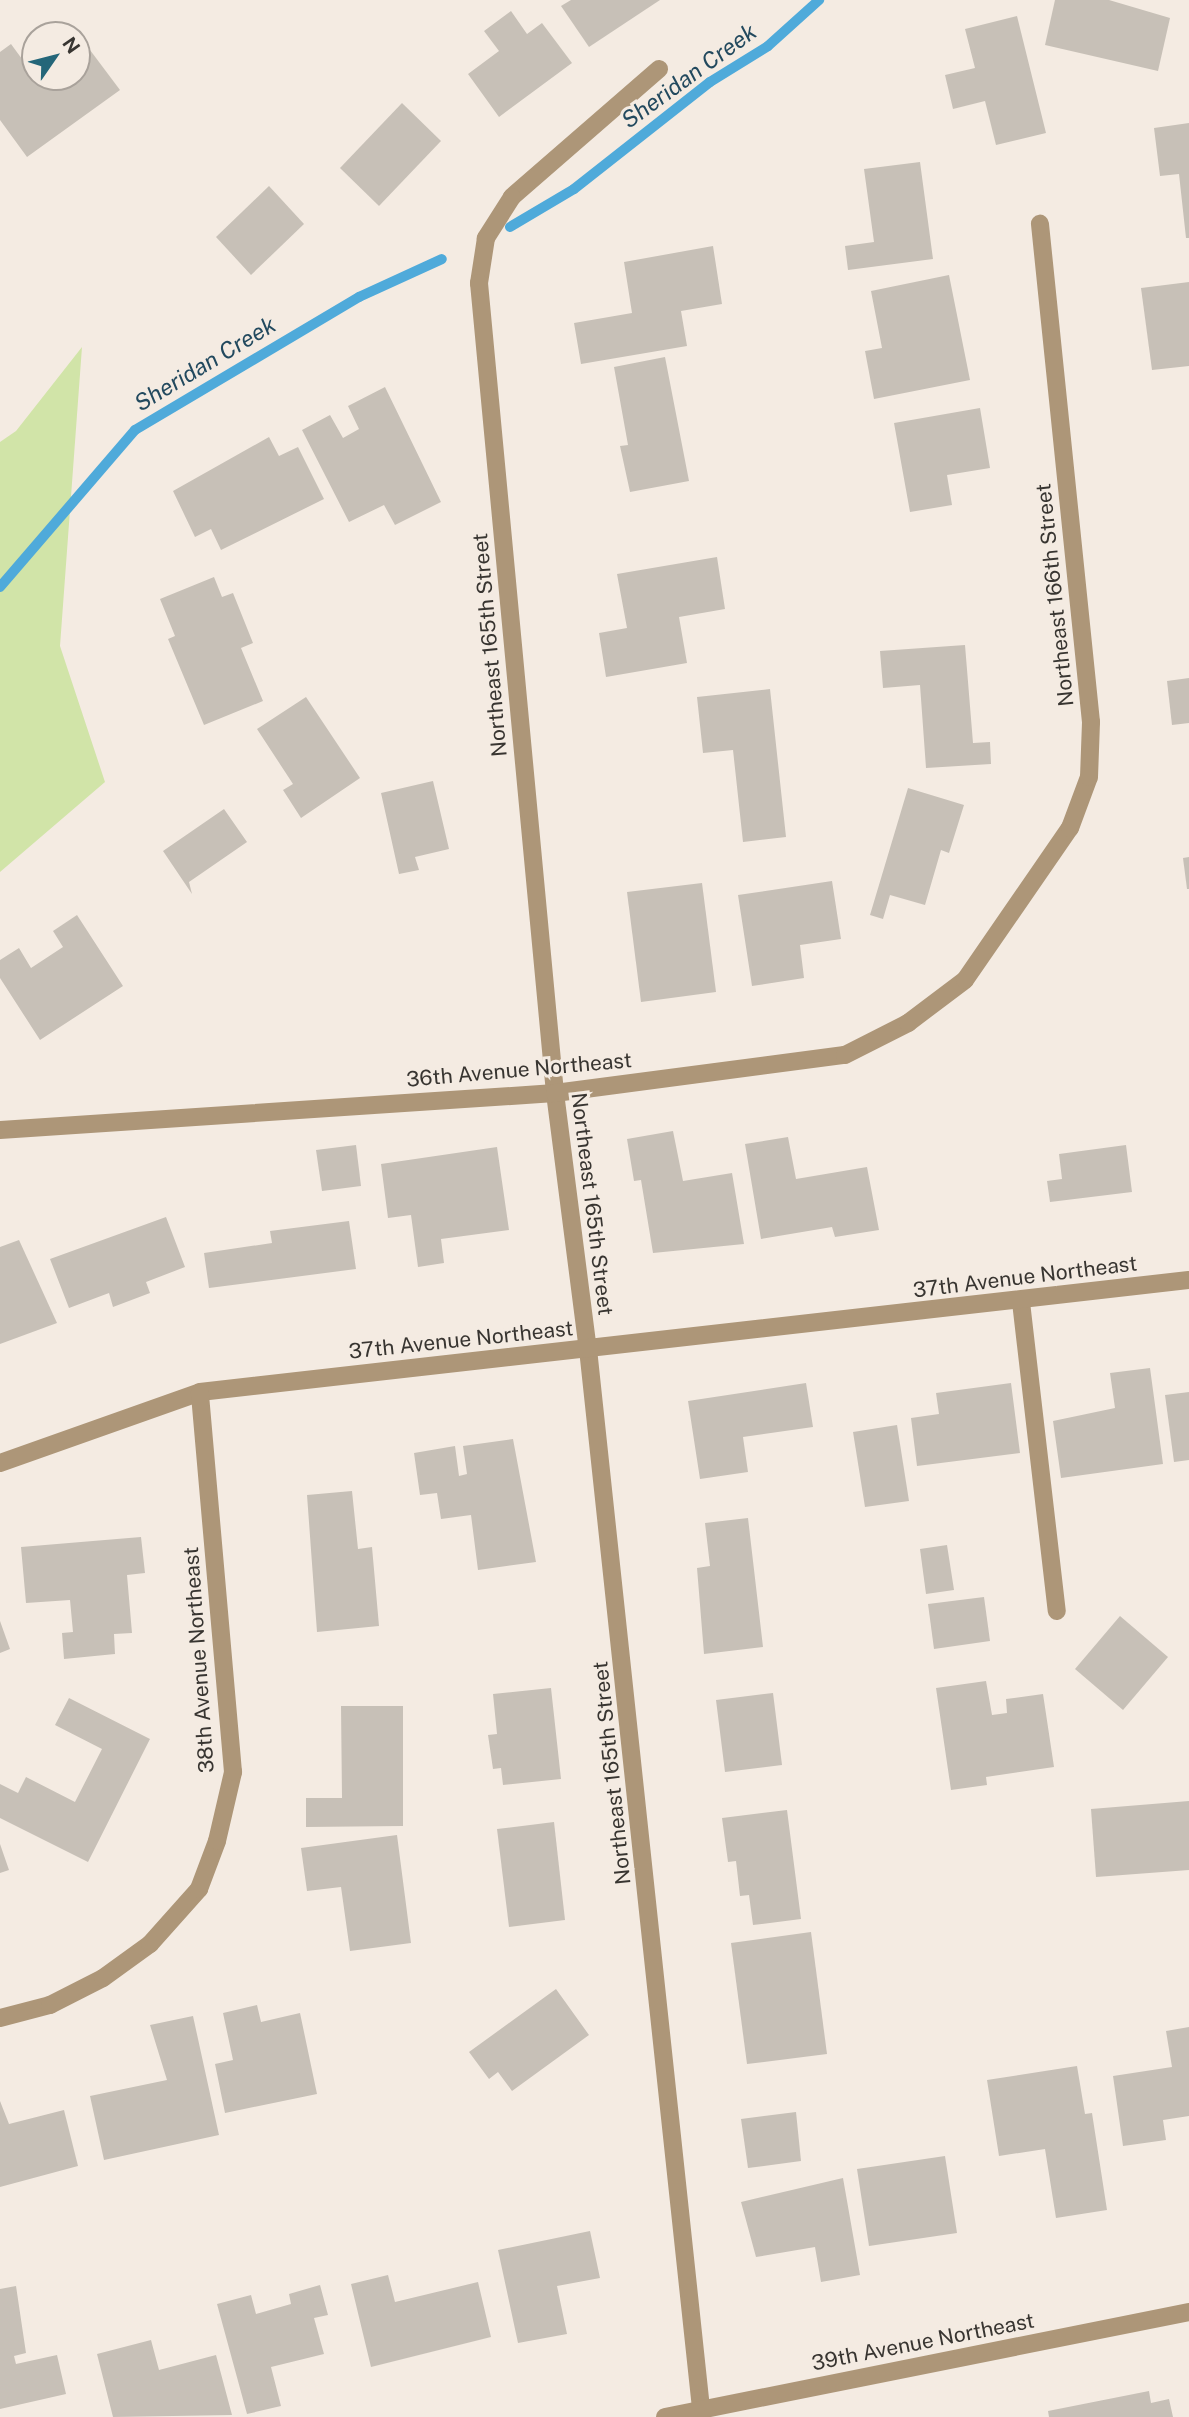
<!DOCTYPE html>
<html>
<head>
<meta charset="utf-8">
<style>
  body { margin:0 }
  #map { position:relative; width:1189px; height:2417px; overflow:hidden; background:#f4ebe2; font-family:"Public Sans",sans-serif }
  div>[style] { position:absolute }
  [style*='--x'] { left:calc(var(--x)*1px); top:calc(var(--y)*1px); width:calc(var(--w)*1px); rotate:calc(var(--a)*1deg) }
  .green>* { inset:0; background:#d1e4a8 }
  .stream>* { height:10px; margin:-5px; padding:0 5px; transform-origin:5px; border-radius:5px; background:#4faada }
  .building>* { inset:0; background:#c7c0b7 }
  .street>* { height:18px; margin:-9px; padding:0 9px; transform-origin:9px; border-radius:9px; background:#ad9678 }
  span { translate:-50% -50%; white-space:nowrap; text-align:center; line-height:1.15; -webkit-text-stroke:6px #f4ebe2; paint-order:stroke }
  .street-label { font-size:21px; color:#383531 }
  .water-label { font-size:23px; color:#22495e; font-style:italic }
  .north { position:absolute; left:21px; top:21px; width:70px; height:70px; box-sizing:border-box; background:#f4ebe2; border:2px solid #a9a29b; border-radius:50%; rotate:55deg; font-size:19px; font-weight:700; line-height:28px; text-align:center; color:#383531 }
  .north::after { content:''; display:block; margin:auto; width:24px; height:32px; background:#246679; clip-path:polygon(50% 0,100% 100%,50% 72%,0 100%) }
</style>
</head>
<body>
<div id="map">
  <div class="green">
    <i style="clip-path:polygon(82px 347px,60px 646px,105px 782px,0 872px,0 442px,16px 431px)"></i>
  </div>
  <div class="stream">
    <i style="--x:510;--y:227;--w:74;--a:-30.7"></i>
    <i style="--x:574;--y:189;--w:173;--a:-38.2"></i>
    <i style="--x:710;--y:82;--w:68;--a:-31.8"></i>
    <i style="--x:768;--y:46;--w:69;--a:-42"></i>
    <i style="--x:0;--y:587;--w:207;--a:-49.3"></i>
    <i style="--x:135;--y:430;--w:261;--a:-30.7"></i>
    <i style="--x:359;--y:297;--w:91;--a:-24.6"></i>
  </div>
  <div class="building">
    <i style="clip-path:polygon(571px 0,660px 0,589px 47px,561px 6px)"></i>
    <i style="clip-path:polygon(1055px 0,1109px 0,1170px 18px,1158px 71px,1045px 45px)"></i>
    <i style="clip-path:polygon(511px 11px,527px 34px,542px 23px,572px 63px,499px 117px,468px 74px,499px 51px,484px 31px)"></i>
    <i style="clip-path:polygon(1017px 16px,1046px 133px,996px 145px,985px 101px,953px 109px,945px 75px,975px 68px,965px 29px)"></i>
    <i style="clip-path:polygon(11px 44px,41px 85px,53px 77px,77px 77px,77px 60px,90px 50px,120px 90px,27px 157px,0 120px,0 52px)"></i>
    <i style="clip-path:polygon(402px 103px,441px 141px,379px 206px,340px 168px)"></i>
    <i style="clip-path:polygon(1189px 123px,1189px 238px,1186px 238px,1179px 174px,1160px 176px,1154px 128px)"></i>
    <i style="clip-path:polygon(920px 162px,933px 259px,848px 270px,845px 246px,874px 242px,864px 169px)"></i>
    <i style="clip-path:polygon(269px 186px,304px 224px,251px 275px,216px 237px)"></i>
    <i style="clip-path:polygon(713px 246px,722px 304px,681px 311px,687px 346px,581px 364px,574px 323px,632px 313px,624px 262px)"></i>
    <i style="clip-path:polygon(949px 275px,970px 380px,874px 399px,865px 351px,882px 348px,871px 291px)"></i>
    <i style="clip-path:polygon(1189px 282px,1189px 366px,1152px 370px,1141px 288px)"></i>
    <i style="clip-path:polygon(665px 357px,689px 481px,630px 492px,620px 446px,628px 445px,614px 367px)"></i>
    <i style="clip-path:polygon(385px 387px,441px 502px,395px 525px,384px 505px,349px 522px,302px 430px,330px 415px,343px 438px,359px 429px,348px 406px)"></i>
    <i style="clip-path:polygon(980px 408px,990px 468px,947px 475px,952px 505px,910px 512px,894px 423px)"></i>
    <i style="clip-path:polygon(269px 437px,279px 456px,298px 447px,324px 499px,221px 550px,211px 529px,195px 537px,173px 491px)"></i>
    <i style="clip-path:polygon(717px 557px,725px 609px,679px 617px,687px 663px,606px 677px,599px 633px,627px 628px,617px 574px)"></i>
    <i style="clip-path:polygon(214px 577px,222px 597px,233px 593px,253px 643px,241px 648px,263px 701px,204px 725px,168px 639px,175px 636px,160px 599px)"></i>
    <i style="clip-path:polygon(965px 645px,973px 743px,990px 742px,991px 764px,926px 768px,920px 685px,883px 688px,880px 651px)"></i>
    <i style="clip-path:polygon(1189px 678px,1189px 723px,1172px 725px,1167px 681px)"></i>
    <i style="clip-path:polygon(770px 689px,786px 837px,743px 842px,733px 750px,703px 753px,697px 697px)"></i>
    <i style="clip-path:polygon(306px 697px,360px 778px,301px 818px,283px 790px,293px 784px,257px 729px)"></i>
    <i style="clip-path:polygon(433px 781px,449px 849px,415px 857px,419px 870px,399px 874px,381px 793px)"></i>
    <i style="clip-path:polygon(908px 788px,964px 805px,949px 853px,941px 850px,925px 905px,890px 895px,883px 919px,870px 915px)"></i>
    <i style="clip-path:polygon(224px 809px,247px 842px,189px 882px,192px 894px,163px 851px)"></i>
    <i style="clip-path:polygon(1189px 857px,1189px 889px,1187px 889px,1183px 858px)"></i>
    <i style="clip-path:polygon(832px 881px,841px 939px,800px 945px,804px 978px,752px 986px,738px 895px)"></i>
    <i style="clip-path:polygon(702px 883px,716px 992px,641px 1002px,627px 892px)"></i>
    <i style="clip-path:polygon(77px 915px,123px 986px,40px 1040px,0 978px,0 960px,19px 948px,31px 968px,63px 947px,53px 931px)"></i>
    <i style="clip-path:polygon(673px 1131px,683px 1181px,732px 1173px,744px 1244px,653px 1253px,641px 1180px,634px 1181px,627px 1139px)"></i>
    <i style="clip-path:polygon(788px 1137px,796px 1179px,867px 1167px,879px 1230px,835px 1237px,832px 1227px,761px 1239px,745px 1144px)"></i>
    <i style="clip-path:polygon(356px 1145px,361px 1186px,322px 1191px,316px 1150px)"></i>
    <i style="clip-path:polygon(1126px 1145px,1132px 1192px,1050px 1202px,1047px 1181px,1062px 1179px,1059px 1154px)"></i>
    <i style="clip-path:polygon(497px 1147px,509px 1230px,441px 1239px,444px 1263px,418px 1267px,411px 1215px,388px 1218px,381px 1164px)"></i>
    <i style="clip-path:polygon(166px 1217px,185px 1267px,146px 1282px,150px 1293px,113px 1307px,109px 1293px,69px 1308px,50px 1259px)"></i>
    <i style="clip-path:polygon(349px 1221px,356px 1269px,209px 1288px,204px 1253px,272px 1243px,270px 1231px)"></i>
    <i style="clip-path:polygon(19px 1240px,57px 1323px,0 1344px,0 1247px)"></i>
    <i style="clip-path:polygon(1150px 1368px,1163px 1464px,1061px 1478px,1053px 1421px,1115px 1408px,1110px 1373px)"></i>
    <i style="clip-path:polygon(806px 1383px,813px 1427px,743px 1437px,748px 1472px,700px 1479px,688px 1401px)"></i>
    <i style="clip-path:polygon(1011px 1383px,1020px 1453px,917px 1466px,911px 1418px,939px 1414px,936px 1393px)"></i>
    <i style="clip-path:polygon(1189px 1392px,1189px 1460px,1174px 1462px,1165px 1395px)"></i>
    <i style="clip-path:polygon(897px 1425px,909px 1501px,865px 1507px,853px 1432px)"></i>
    <i style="clip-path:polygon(513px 1439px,536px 1562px,478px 1570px,471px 1515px,441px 1519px,437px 1493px,420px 1495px,414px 1453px,455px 1446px,459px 1476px,467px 1474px,463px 1446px)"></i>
    <i style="clip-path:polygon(352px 1491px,358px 1549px,372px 1547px,379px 1626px,317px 1632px,307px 1495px)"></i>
    <i style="clip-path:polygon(748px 1518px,763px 1647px,704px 1654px,697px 1568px,710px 1566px,705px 1523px)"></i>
    <i style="clip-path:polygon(141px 1537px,145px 1573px,127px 1575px,132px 1633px,114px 1634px,115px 1654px,64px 1659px,62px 1633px,73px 1632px,70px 1600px,26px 1603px,21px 1547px)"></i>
    <i style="clip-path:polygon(947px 1545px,954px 1590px,926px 1594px,920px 1549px)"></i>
    <i style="clip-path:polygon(984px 1597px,990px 1641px,934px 1649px,928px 1604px)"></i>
    <i style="clip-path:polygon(1120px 1616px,1168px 1657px,1123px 1710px,1075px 1669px)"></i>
    <i style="clip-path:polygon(0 1621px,10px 1649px,0 1653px)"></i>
    <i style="clip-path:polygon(986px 1681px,992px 1715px,1007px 1713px,1006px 1699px,1043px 1694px,1054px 1767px,986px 1777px,987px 1785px,951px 1790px,936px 1688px)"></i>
    <i style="clip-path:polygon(551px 1688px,561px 1779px,503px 1785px,501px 1768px,493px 1769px,488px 1735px,497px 1734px,493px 1694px)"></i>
    <i style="clip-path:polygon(773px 1693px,782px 1765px,725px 1772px,716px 1700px)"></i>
    <i style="clip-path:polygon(69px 1698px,150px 1739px,88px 1862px,0 1818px,0 1784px,18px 1793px,26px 1777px,75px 1802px,102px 1749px,55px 1725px)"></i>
    <i style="clip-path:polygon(341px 1706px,403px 1706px,403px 1826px,306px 1827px,306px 1798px,342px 1798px)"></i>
    <i style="clip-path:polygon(1189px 1801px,1189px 1870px,1096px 1877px,1091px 1809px)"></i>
    <i style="clip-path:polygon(787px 1810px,801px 1919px,753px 1925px,749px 1895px,740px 1896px,736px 1861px,728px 1862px,722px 1818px)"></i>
    <i style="clip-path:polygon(554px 1822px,565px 1920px,509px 1927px,497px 1829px)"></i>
    <i style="clip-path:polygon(397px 1835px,411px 1943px,350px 1951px,341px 1887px,307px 1891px,301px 1848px)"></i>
    <i style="clip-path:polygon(0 1844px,9px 1870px,0 1873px)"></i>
    <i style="clip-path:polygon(811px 1932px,827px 2054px,747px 2064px,731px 1943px)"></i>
    <i style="clip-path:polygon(556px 1989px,589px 2035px,512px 2091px,498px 2072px,489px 2079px,469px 2052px)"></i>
    <i style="clip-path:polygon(257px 2005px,261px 2022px,300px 2013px,317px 2094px,225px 2113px,215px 2064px,233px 2060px,223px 2013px)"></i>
    <i style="clip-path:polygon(193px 2016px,219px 2135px,104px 2160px,90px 2096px,167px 2080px,150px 2025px)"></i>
    <i style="clip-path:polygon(1189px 2027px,1189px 2116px,1163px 2120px,1166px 2140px,1123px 2146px,1113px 2076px,1172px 2067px,1166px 2031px)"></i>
    <i style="clip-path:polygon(1077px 2066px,1085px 2114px,1092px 2113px,1107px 2210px,1056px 2218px,1045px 2149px,999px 2156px,987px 2080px)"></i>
    <i style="clip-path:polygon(0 2101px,9px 2124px,64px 2110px,78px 2166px,0 2187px)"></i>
    <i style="clip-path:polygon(796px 2112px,801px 2161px,748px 2168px,741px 2119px)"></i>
    <i style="clip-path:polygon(945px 2156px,957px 2233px,869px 2246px,857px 2169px)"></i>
    <i style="clip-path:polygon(843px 2178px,860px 2275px,821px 2282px,815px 2247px,756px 2257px,741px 2202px)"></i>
    <i style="clip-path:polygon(590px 2231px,600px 2278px,557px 2286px,567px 2334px,518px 2343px,498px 2250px)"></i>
    <i style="clip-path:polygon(388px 2275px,395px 2302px,478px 2282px,491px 2337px,371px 2367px,351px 2284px)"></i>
    <i style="clip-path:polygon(320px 2285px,328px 2315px,314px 2318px,324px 2354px,271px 2367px,281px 2406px,247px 2414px,217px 2304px,251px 2295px,256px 2314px,291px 2304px,289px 2294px)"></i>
    <i style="clip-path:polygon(16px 2286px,26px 2353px,14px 2356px,16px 2364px,57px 2355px,66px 2394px,0 2409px,0 2289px)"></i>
    <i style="clip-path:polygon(151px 2340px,159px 2370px,216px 2355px,232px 2415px,113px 2417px,97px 2354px)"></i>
    <i style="clip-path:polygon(1149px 2391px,1151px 2403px,1169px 2399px,1173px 2417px,1049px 2417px,1048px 2411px)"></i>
  </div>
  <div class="street">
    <i style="--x:659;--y:69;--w:195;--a:139"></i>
    <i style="--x:512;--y:197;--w:49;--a:122.4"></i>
    <i style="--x:486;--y:238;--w:46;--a:98.8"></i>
    <i style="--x:479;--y:283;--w:814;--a:84.64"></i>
    <i style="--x:555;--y:1093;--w:258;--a:82.7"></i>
    <i style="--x:588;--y:1349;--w:1074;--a:83.91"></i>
    <i style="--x:0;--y:1130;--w:556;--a:-3.81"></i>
    <i style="--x:555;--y:1093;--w:292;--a:-7.5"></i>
    <i style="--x:845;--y:1055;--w:71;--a:-26.9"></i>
    <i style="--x:908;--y:1023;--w:71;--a:-37"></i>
    <i style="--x:965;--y:980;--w:185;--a:-55.4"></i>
    <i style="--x:1070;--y:828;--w:54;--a:-69.6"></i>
    <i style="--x:1089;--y:777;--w:55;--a:-87.9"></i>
    <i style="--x:1091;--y:722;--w:501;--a:-95.85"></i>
    <i style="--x:1021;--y:1302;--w:311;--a:83.4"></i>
    <i style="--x:0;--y:1463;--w:212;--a:-19.5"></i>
    <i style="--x:200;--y:1392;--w:995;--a:-6.46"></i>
    <i style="--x:0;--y:2018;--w:52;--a:-14.6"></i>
    <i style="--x:50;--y:2005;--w:59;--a:-27"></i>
    <i style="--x:103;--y:1978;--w:58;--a:-35.9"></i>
    <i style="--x:150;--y:1944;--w:74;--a:-48.3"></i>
    <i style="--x:199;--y:1889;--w:51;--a:-69.4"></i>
    <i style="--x:217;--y:1841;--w:71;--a:-76.9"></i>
    <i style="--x:233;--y:1772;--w:381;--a:-95"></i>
    <i style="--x:665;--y:2417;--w:534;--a:-11.33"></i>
  </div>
  <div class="street-label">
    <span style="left:1055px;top:595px;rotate:-96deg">Northeast 166th Street</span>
    <span style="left:490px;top:645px;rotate:-95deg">Northeast 165th Street</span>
    <span style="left:519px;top:1070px;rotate:-5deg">36th Avenue Northeast</span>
    <span style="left:592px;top:1204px;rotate:83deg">Northeast 165th Street</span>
    <span style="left:1025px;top:1277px;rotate:-7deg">37th Avenue Northeast</span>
    <span style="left:461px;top:1340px;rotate:-6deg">37th Avenue Northeast</span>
    <span style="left:199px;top:1660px;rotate:-94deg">38th Avenue Northeast</span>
    <span style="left:612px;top:1773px;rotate:-96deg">Northeast 165th Street</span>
    <span style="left:923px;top:2342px;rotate:-11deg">39th Avenue Northeast</span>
  </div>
  <div class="water-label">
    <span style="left:689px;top:76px;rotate:-36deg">Sheridan Creek</span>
    <span style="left:205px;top:364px;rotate:-31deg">Sheridan Creek</span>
  </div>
  <div class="north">N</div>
</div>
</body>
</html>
